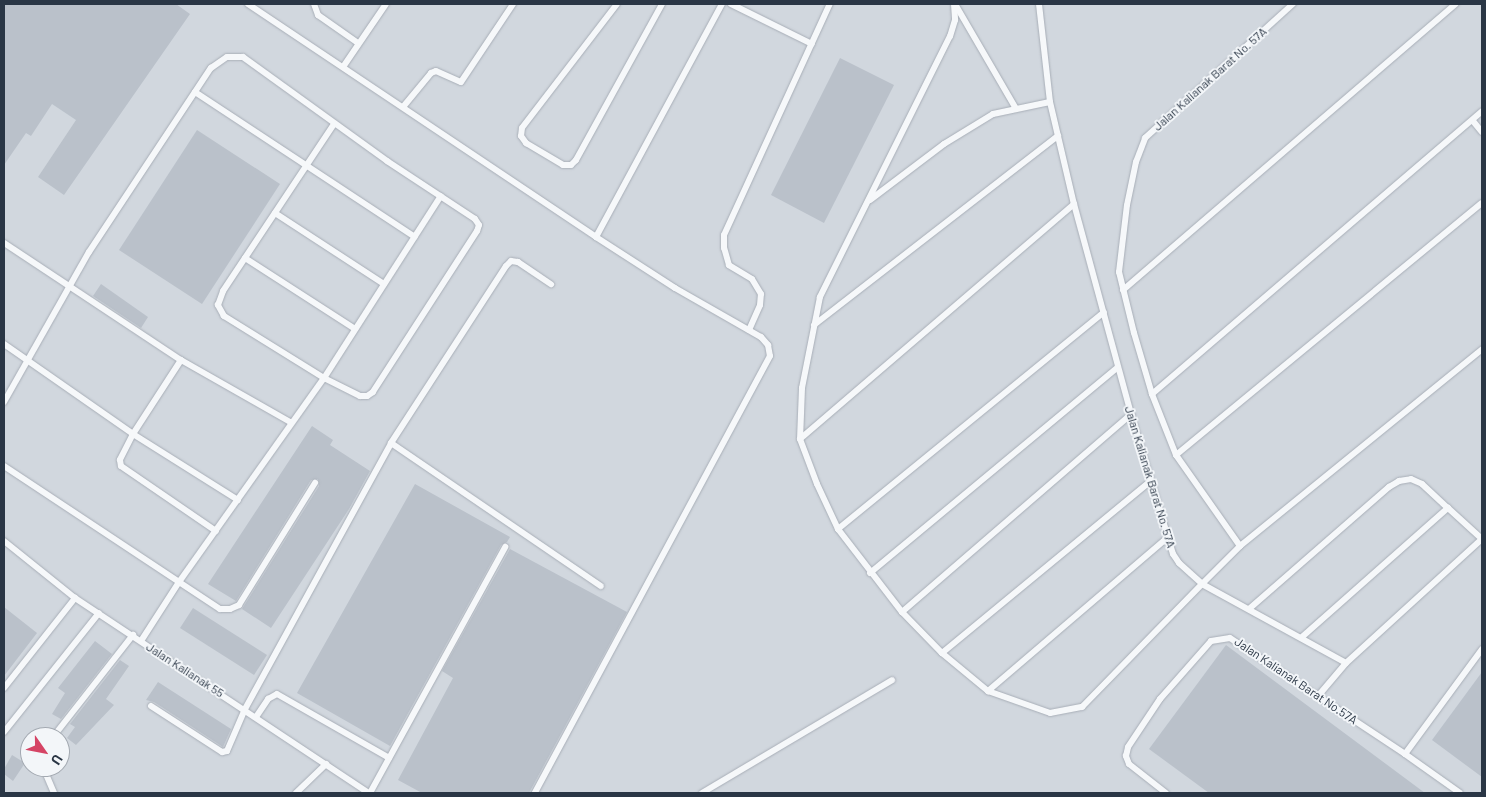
<!DOCTYPE html>
<html>
<head>
<meta charset="utf-8">
<style>
  body { margin:0 }
  #map { position:relative; width:1486px; height:797px; overflow:hidden; background:#e3e7ec; font-family:Barlow,sans-serif }
  div>[style] { position:absolute }
  [style*='--x'] { left:calc(var(--x)*1px); top:calc(var(--y)*1px); width:calc(var(--w)*1px); rotate:calc(var(--a)*1deg) }
  .built>* { inset:0; background:#d1d7de }
  .building>* { inset:0; background:#bac1ca }
  .roads { filter:drop-shadow(0 0 1px #a8aeb7) drop-shadow(0 0 1px #a8aeb7) }
  .service>* { height:6px; margin:-3px; padding:0 3px; transform-origin:3px; border-radius:3px; background:#f6f8fa }
  span { translate:-50% -50%; white-space:nowrap; text-align:center; line-height:1.15; -webkit-text-stroke:4px #f3f6f9; paint-order:stroke }
  .street-label { font-size:12px; color:#2a3645 }
  .frame { position:absolute; inset:0; border:5px solid #2a3645; pointer-events:none }
  .north { position:absolute; left:20px; top:727px; width:50px; height:50px; box-sizing:border-box; background:#f3f6f9; border:1px solid #a3a9b1; border-radius:50%; rotate:123deg; font-size:14px; font-weight:700; line-height:20px; text-align:center; color:#2a3645 }
  .north::after { content:''; display:block; margin:auto; width:18px; height:22px; background:#d54465; clip-path:polygon(50% 0,100% 100%,50% 72%,0 100%) }
</style>
</head>
<body>
<div id="map">
  <div class="built">
    <i style="clip-path:polygon(evenodd,4px 4px,1482px 4px,1482px 793px,4px 793px,4px 4px,30px 737px,60px 737px,60px 767px,30px 767px,30px 737px)"></i>
  </div>
  <div class="building">
    <i style="clip-path:polygon(4px 4px,176px 4px,190px 14px,64px 195px,38px 177px,76px 120px,52px 104px,31px 136px,26px 133px,4px 165px)"></i>
    <i style="clip-path:polygon(840px 58px,894px 85px,824px 223px,771px 195px)"></i>
    <i style="clip-path:polygon(197px 130px,280px 184px,202px 304px,119px 250px)"></i>
    <i style="clip-path:polygon(101px 284px,148px 317px,141px 328px,93px 296px)"></i>
    <i style="clip-path:polygon(312px 426px,333px 440px,330px 445px,370px 471px,349px 509px,271px 628px,242px 609px,319px 486px,318px 479px,311px 480px,236px 601px,208px 584px)"></i>
    <i style="clip-path:polygon(415px 484px,510px 537px,507px 542px,501px 545px,390px 746px,297px 693px)"></i>
    <i style="clip-path:polygon(510px 549px,627px 612px,529px 793px,422px 793px,398px 780px,453px 678px,442px 671px)"></i>
    <i style="clip-path:polygon(4px 607px,37px 633px,4px 676px)"></i>
    <i style="clip-path:polygon(193px 608px,267px 655px,254px 675px,180px 628px)"></i>
    <i style="clip-path:polygon(95px 641px,112px 654px,61px 719px,52px 714px,65px 693px,58px 688px)"></i>
    <i style="clip-path:polygon(1226px 645px,1425px 793px,1209px 793px,1149px 749px)"></i>
    <i style="clip-path:polygon(120px 660px,129px 666px,106px 699px,114px 705px,76px 745px,67px 738px,75px 727px,70px 724px)"></i>
    <i style="clip-path:polygon(1482px 672px,1482px 777px,1432px 740px)"></i>
    <i style="clip-path:polygon(158px 682px,231px 729px,223px 747px,154px 702px,146px 700px)"></i>
    <i style="clip-path:polygon(12px 755px,25px 763px,13px 781px,4px 774px,4px 769px)"></i>
  </div>
  <div class="roads">
    <div class="service">
      <i style="--x:248;--y:4;--w:419;--a:33.8"></i>
      <i style="--x:596;--y:237;--w:94;--a:32.8"></i>
      <i style="--x:675;--y:288;--w:99;--a:29.7"></i>
      <i style="--x:761;--y:337;--w:11;--a:49"></i>
      <i style="--x:768;--y:345;--w:11;--a:80"></i>
      <i style="--x:770;--y:356;--w:496;--a:118.3"></i>
      <i style="--x:314;--y:4;--w:12;--a:70"></i>
      <i style="--x:318;--y:15;--w:49;--a:35"></i>
      <i style="--x:617;--y:4;--w:156;--a:127.5"></i>
      <i style="--x:522;--y:128;--w:8;--a:97"></i>
      <i style="--x:521;--y:136;--w:9;--a:54"></i>
      <i style="--x:526;--y:143;--w:43;--a:30.7"></i>
      <i style="--x:563;--y:165;--w:8;--a:0"></i>
      <i style="--x:571;--y:165;--w:7;--a:-45"></i>
      <i style="--x:576;--y:160;--w:178;--a:-61.1"></i>
      <i style="--x:731;--y:4;--w:90;--a:26.3"></i>
      <i style="--x:954;--y:4;--w:16;--a:86"></i>
      <i style="--x:955;--y:20;--w:17;--a:107"></i>
      <i style="--x:950;--y:36;--w:292;--a:116.5"></i>
      <i style="--x:820;--y:297;--w:93;--a:101.2"></i>
      <i style="--x:802;--y:388;--w:51;--a:92.2"></i>
      <i style="--x:800;--y:439;--w:48;--a:69.3"></i>
      <i style="--x:817;--y:484;--w:50;--a:65"></i>
      <i style="--x:838;--y:529;--w:105;--a:52.4"></i>
      <i style="--x:902;--y:612;--w:57;--a:45.7"></i>
      <i style="--x:942;--y:653;--w:60;--a:39.6"></i>
      <i style="--x:988;--y:691;--w:66;--a:19.5"></i>
      <i style="--x:1050;--y:713;--w:33;--a:-11"></i>
      <i style="--x:1082;--y:707;--w:172;--a:-45.7"></i>
      <i style="--x:1202;--y:584;--w:164;--a:28.7"></i>
      <i style="--x:955;--y:4;--w:121;--a:59.8"></i>
      <i style="--x:1039;--y:4;--w:99;--a:83.6"></i>
      <i style="--x:1050;--y:102;--w:105;--a:76.8"></i>
      <i style="--x:1074;--y:204;--w:218;--a:74.8"></i>
      <i style="--x:1131;--y:414;--w:146;--a:73.3"></i>
      <i style="--x:1173;--y:554;--w:11;--a:56"></i>
      <i style="--x:1179;--y:563;--w:31;--a:42"></i>
      <i style="--x:1202;--y:584;--w:54;--a:-45"></i>
      <i style="--x:1240;--y:546;--w:312;--a:-39.1"></i>
      <i style="--x:343;--y:67;--w:76;--a:-55.7"></i>
      <i style="--x:195;--y:92;--w:263;--a:33.4"></i>
      <i style="--x:403;--y:107;--w:44;--a:-50.5"></i>
      <i style="--x:431;--y:73;--w:5;--a:-22"></i>
      <i style="--x:436;--y:71;--w:27;--a:24"></i>
      <i style="--x:461;--y:82;--w:94;--a:-56.3"></i>
      <i style="--x:1473;--y:121;--w:14;--a:51"></i>
      <i style="--x:870;--y:200;--w:93;--a:-37.1"></i>
      <i style="--x:944;--y:144;--w:57;--a:-31.5"></i>
      <i style="--x:993;--y:114;--w:58;--a:-11.9"></i>
      <i style="--x:275;--y:213;--w:130;--a:33.1"></i>
      <i style="--x:596;--y:237;--w:265;--a:-61.6"></i>
      <i style="--x:4;--y:243;--w:212;--a:33.5"></i>
      <i style="--x:181;--y:360;--w:125;--a:29.6"></i>
      <i style="--x:245;--y:258;--w:131;--a:32.8"></i>
      <i style="--x:1123;--y:290;--w:439;--a:-40.7"></i>
      <i style="--x:814;--y:325;--w:309;--a:-37.8"></i>
      <i style="--x:749;--y:330;--w:27;--a:-66"></i>
      <i style="--x:760;--y:305;--w:11;--a:-85"></i>
      <i style="--x:761;--y:294;--w:17;--a:-121"></i>
      <i style="--x:752;--y:279;--w:27;--a:-149"></i>
      <i style="--x:729;--y:265;--w:18;--a:-106"></i>
      <i style="--x:724;--y:248;--w:13;--a:-90"></i>
      <i style="--x:724;--y:235;--w:254;--a:-65.4"></i>
      <i style="--x:4;--y:344;--w:157;--a:34.9"></i>
      <i style="--x:133;--y:434;--w:124;--a:32.2"></i>
      <i style="--x:181;--y:360;--w:88;--a:123"></i>
      <i style="--x:133;--y:434;--w:29;--a:117"></i>
      <i style="--x:120;--y:460;--w:6;--a:81"></i>
      <i style="--x:121;--y:466;--w:115;--a:34.4"></i>
      <i style="--x:1152;--y:394;--w:435;--a:-40.6"></i>
      <i style="--x:4;--y:402;--w:172;--a:-60.5"></i>
      <i style="--x:89;--y:252;--w:221;--a:-56.5"></i>
      <i style="--x:211;--y:68;--w:19;--a:-35"></i>
      <i style="--x:227;--y:57;--w:16;--a:0"></i>
      <i style="--x:243;--y:57;--w:178;--a:35.8"></i>
      <i style="--x:387;--y:161;--w:105;--a:33.4"></i>
      <i style="--x:475;--y:219;--w:7;--a:56"></i>
      <i style="--x:479;--y:225;--w:6;--a:108"></i>
      <i style="--x:477;--y:231;--w:192;--a:122.9"></i>
      <i style="--x:373;--y:392;--w:7;--a:146"></i>
      <i style="--x:367;--y:396;--w:7;--a:180"></i>
      <i style="--x:360;--y:396;--w:40;--a:-153.4"></i>
      <i style="--x:324;--y:378;--w:118;--a:-148.2"></i>
      <i style="--x:224;--y:316;--w:13;--a:-119"></i>
      <i style="--x:218;--y:305;--w:15;--a:-70"></i>
      <i style="--x:223;--y:291;--w:201;--a:-56.4"></i>
      <i style="--x:800;--y:439;--w:361;--a:-40.6"></i>
      <i style="--x:391;--y:443;--w:254;--a:34.3"></i>
      <i style="--x:1176;--y:455;--w:396;--a:-39.5"></i>
      <i style="--x:4;--y:466;--w:210;--a:33.5"></i>
      <i style="--x:179;--y:582;--w:250;--a:-54.6"></i>
      <i style="--x:324;--y:378;--w:216;--a:-57.3"></i>
      <i style="--x:838;--y:529;--w:343;--a:-39.2"></i>
      <i style="--x:4;--y:541;--w:91;--a:38.8"></i>
      <i style="--x:75;--y:598;--w:353;--a:33.6"></i>
      <i style="--x:1240;--y:546;--w:111;--a:-125.1"></i>
      <i style="--x:1176;--y:455;--w:66;--a:-111.5"></i>
      <i style="--x:1152;--y:394;--w:64;--a:-106.4"></i>
      <i style="--x:1134;--y:333;--w:63;--a:-103.8"></i>
      <i style="--x:1119;--y:272;--w:67;--a:-83.2"></i>
      <i style="--x:1127;--y:205;--w:44;--a:-78.2"></i>
      <i style="--x:1136;--y:162;--w:26;--a:-69"></i>
      <i style="--x:1145;--y:138;--w:200;--a:-42.2"></i>
      <i style="--x:870;--y:573;--w:322;--a:-39.7"></i>
      <i style="--x:1249;--y:609;--w:186;--a:-41.1"></i>
      <i style="--x:1389;--y:487;--w:12;--a:-31"></i>
      <i style="--x:1399;--y:481;--w:12;--a:-9"></i>
      <i style="--x:1411;--y:479;--w:12;--a:24"></i>
      <i style="--x:1422;--y:484;--w:35;--a:43"></i>
      <i style="--x:902;--y:612;--w:303;--a:-40.8"></i>
      <i style="--x:1302;--y:637;--w:195;--a:-41.5"></i>
      <i style="--x:1448;--y:508;--w:46;--a:42.4"></i>
      <i style="--x:141;--y:641;--w:70;--a:-57.2"></i>
      <i style="--x:179;--y:582;--w:49;--a:33.4"></i>
      <i style="--x:220;--y:609;--w:10;--a:0"></i>
      <i style="--x:230;--y:609;--w:10;--a:-24"></i>
      <i style="--x:239;--y:605;--w:144;--a:-58.1"></i>
      <i style="--x:942;--y:653;--w:271;--a:-39.5"></i>
      <i style="--x:4;--y:688;--w:115;--a:-51.7"></i>
      <i style="--x:988;--y:691;--w:237;--a:-40.5"></i>
      <i style="--x:1318;--y:696;--w:43;--a:-49.7"></i>
      <i style="--x:1346;--y:663;--w:184;--a:-42.4"></i>
      <i style="--x:151;--y:706;--w:85;--a:32.9"></i>
      <i style="--x:222;--y:752;--w:5;--a:-11"></i>
      <i style="--x:227;--y:751;--w:46;--a:-66.8"></i>
      <i style="--x:245;--y:709;--w:303;--a:-61.2"></i>
      <i style="--x:391;--y:443;--w:211;--a:-57"></i>
      <i style="--x:506;--y:266;--w:7;--a:-45"></i>
      <i style="--x:511;--y:261;--w:7;--a:8"></i>
      <i style="--x:518;--y:262;--w:40;--a:34"></i>
      <i style="--x:256;--y:717;--w:22;--a:-56"></i>
      <i style="--x:268;--y:699;--w:10;--a:-29"></i>
      <i style="--x:277;--y:694;--w:129;--a:29.7"></i>
      <i style="--x:4;--y:732;--w:152;--a:-51.4"></i>
      <i style="--x:53;--y:737;--w:130;--a:-51.9"></i>
      <i style="--x:1405;--y:754;--w:130;--a:-53.7"></i>
      <i style="--x:43;--y:767;--w:28;--a:67"></i>
      <i style="--x:296;--y:793;--w:42;--a:-44"></i>
      <i style="--x:370;--y:793;--w:281;--a:-61.2"></i>
      <i style="--x:702;--y:793;--w:221;--a:-30.7"></i>
      <i style="--x:1166;--y:793;--w:47;--a:-141.9"></i>
      <i style="--x:1129;--y:764;--w:9;--a:-111"></i>
      <i style="--x:1126;--y:756;--w:9;--a:-77"></i>
      <i style="--x:1128;--y:747;--w:58;--a:-56.3"></i>
      <i style="--x:1160;--y:699;--w:77;--a:-48.7"></i>
      <i style="--x:1211;--y:641;--w:19;--a:-9"></i>
      <i style="--x:1230;--y:638;--w:210;--a:33.5"></i>
      <i style="--x:1405;--y:754;--w:67;--a:35.3"></i>
    </div>
  </div>
  <div class="street-label">
    <span style="left:1210px;top:79px;rotate:-42deg">Jalan Kalianak Barat No. 57A</span>
    <span style="left:1150px;top:477px;rotate:73deg">Jalan Kalianak Barat No. 57A</span>
    <span style="left:185px;top:670px;rotate:33deg">Jalan Kalianak 55</span>
    <span style="left:1296px;top:681px;rotate:34deg">Jalan Kalianak Barat No.57A</span>
  </div>
  <div class="frame"></div>
  <div class="north">U</div>
</div>
</body>
</html>
